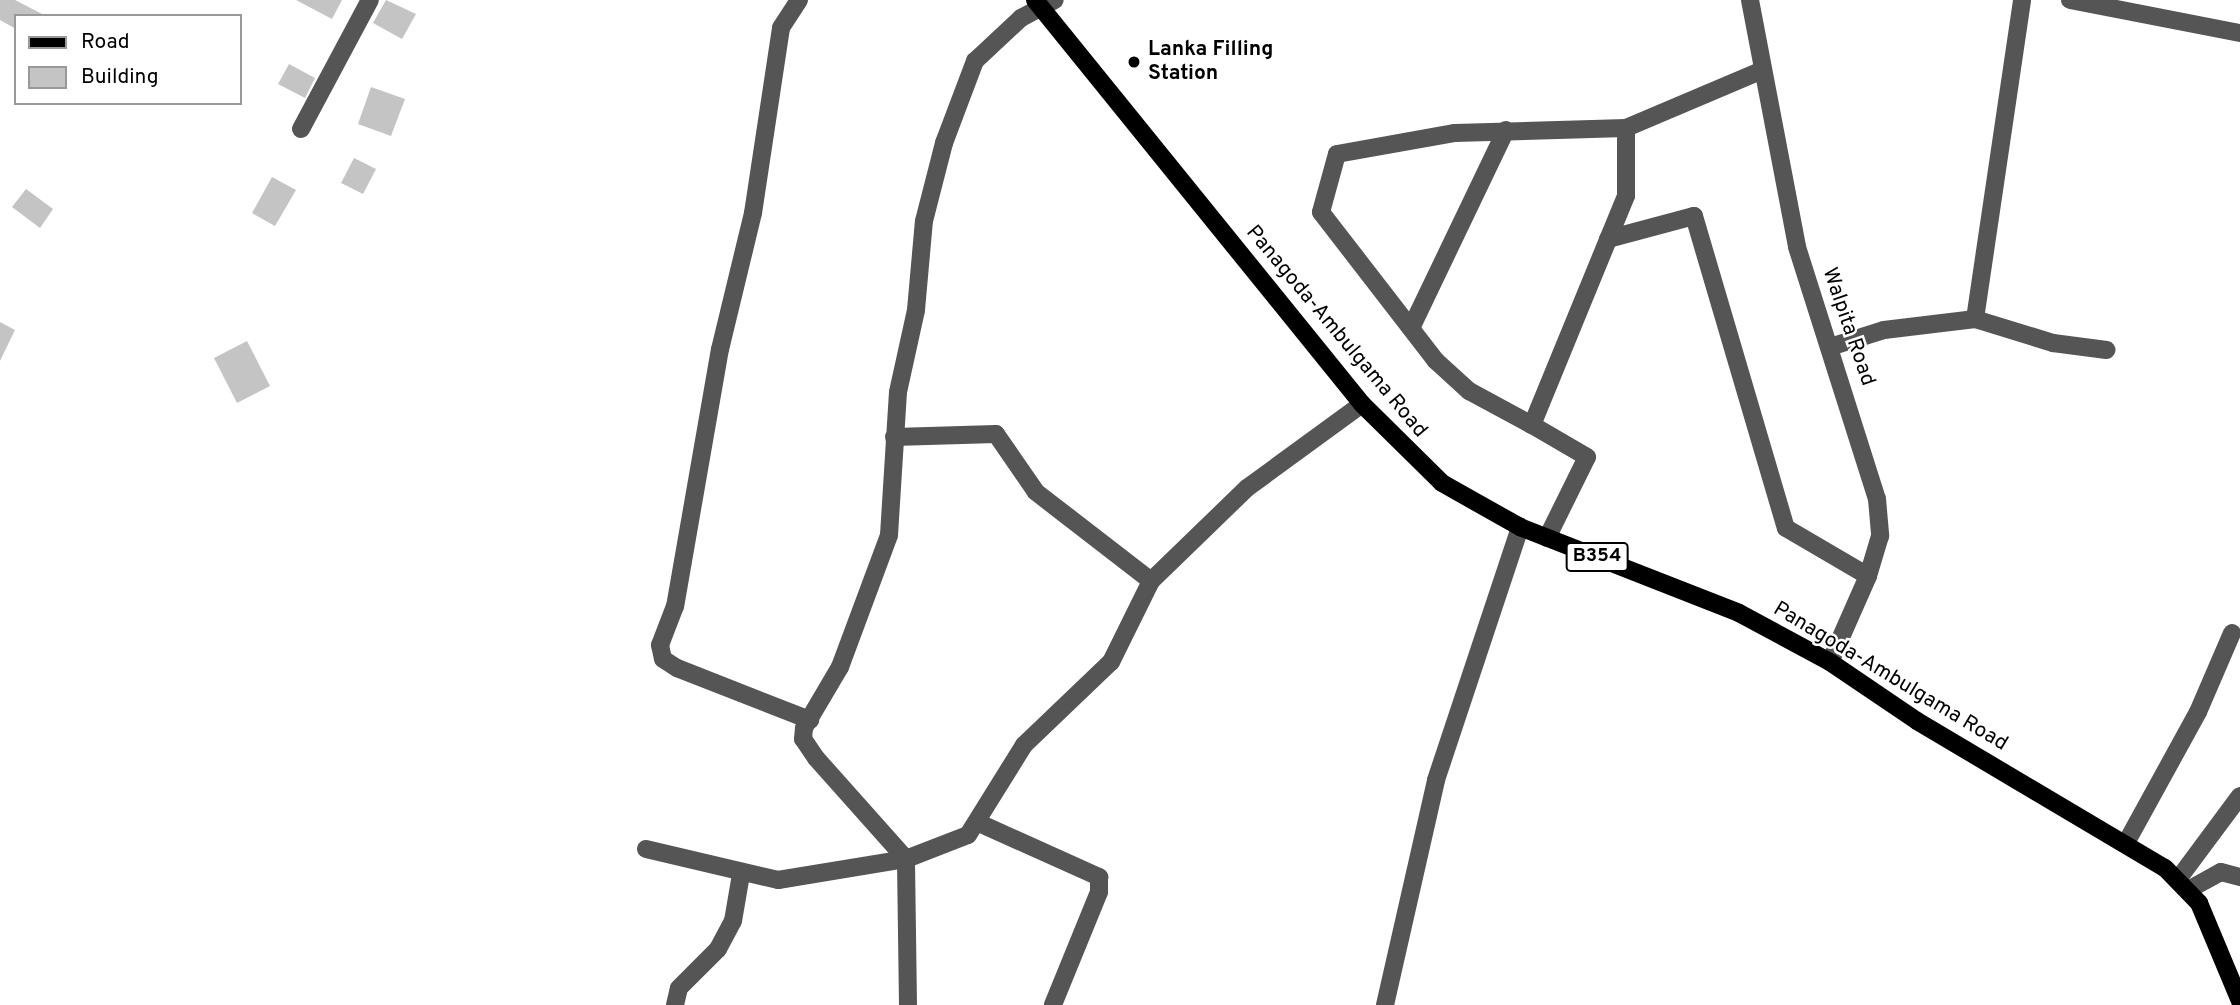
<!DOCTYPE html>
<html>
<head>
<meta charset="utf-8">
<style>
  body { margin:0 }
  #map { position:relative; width:2240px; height:1005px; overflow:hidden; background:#fff; font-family:Overpass,sans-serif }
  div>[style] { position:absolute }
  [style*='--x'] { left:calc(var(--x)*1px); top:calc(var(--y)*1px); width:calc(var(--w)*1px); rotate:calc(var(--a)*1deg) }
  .building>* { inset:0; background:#c4c4c4 }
  .minor>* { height:18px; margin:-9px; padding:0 9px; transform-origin:9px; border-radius:9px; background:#555 }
  .major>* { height:18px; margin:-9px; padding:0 9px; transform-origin:9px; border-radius:9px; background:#000 }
  .dots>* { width:19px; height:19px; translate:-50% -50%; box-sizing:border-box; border:4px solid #fff; border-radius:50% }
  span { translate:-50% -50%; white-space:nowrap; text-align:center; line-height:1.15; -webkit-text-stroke:5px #fff; paint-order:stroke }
  .shield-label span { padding:2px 5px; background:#fff; border:2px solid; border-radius:5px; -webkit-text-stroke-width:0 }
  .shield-label { font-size:19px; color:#000; font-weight:700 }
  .poi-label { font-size:21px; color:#000; font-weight:700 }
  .left { translate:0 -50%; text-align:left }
  .street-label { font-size:21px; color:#000 }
  .legend { position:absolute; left:14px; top:14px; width:228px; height:91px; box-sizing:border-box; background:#fff; border:2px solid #999; margin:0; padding:9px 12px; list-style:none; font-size:21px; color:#000 }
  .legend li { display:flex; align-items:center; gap:14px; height:35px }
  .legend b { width:35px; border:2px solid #999 }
</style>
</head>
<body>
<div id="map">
  <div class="building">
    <i style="clip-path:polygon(0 0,15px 0,46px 16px,16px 16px,16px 29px,0 20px)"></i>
    <i style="clip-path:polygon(296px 0,342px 0,332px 19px)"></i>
    <i style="clip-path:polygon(386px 0,416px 14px,402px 39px,373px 23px)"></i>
    <i style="clip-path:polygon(289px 64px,315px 78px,305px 98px,278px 84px)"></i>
    <i style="clip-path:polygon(371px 87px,405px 99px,391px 136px,358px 124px)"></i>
    <i style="clip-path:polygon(354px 158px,376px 169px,363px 194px,341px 183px)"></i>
    <i style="clip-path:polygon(272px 177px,296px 190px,275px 226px,252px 213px)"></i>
    <i style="clip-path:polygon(26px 189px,53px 209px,40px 228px,12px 207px)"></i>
    <i style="clip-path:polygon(0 322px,15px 330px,0 361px)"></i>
    <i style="clip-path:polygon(247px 341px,270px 386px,237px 403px,214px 358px)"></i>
  </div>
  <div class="minor">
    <i style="--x:799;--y:0;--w:33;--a:123"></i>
    <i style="--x:781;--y:28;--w:187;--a:98.6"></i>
    <i style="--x:753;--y:213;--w:140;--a:103.6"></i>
    <i style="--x:720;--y:349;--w:261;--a:99.9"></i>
    <i style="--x:675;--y:606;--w:42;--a:111"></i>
    <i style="--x:660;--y:645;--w:14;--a:78"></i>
    <i style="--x:663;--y:659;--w:17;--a:33"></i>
    <i style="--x:677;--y:668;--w:143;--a:21.4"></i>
    <i style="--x:1750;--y:0;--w:251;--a:79.2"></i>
    <i style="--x:1797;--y:247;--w:264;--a:72.4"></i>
    <i style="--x:1877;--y:499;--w:37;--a:85"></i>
    <i style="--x:1880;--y:536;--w:42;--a:106.7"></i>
    <i style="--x:1868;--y:576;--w:94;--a:113.8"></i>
    <i style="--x:2070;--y:0;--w:173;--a:11"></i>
    <i style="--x:301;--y:129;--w:146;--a:-61.9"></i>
    <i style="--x:1608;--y:239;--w:89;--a:-15"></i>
    <i style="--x:1694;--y:216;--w:325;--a:73.6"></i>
    <i style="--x:1786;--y:528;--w:95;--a:30.3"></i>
    <i style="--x:1975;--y:319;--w:322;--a:-81.6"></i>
    <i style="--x:1413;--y:324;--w:215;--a:-64.4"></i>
    <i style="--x:1833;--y:346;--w:53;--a:-17.4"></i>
    <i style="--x:1884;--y:330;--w:92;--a:-6.9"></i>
    <i style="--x:1975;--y:319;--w:82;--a:17.1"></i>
    <i style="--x:2053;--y:343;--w:54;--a:7.4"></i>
    <i style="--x:1532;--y:425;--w:72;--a:-151.6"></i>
    <i style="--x:1469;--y:391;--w:45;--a:-137.7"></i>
    <i style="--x:1436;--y:361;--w:188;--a:-127.7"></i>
    <i style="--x:1321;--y:212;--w:60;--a:-74.6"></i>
    <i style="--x:1337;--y:154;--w:120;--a:-10.1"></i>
    <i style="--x:1455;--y:133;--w:171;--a:-1.7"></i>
    <i style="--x:894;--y:437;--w:102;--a:-1.7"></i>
    <i style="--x:996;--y:434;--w:70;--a:55.4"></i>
    <i style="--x:1036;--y:492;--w:145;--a:37.7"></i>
    <i style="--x:1547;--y:538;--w:90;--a:-63.7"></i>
    <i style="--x:1587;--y:457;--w:64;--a:-149.8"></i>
    <i style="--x:1532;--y:425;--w:248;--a:-67.7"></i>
    <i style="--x:1626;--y:196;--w:68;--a:-90"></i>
    <i style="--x:1626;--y:128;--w:146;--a:-23"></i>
    <i style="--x:979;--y:823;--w:132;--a:24.2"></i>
    <i style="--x:1099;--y:877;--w:15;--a:90"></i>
    <i style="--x:1099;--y:892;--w:122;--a:112.2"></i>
    <i style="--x:2126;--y:843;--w:149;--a:-61.2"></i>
    <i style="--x:2198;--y:712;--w:86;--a:-66.7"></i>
    <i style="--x:646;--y:849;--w:136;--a:13.2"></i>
    <i style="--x:778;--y:880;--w:130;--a:-9.3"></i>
    <i style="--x:906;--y:859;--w:66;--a:-21.2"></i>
    <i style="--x:968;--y:835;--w:106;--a:-58.1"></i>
    <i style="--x:1024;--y:745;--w:120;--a:-43.7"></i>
    <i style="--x:1111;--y:662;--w:90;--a:-63.7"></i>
    <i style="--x:1151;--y:581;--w:134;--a:-44.1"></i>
    <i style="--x:1247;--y:488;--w:142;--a:-36.1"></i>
    <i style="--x:2179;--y:878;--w:102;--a:-53.4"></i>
    <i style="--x:2190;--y:889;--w:35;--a:-29"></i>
    <i style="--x:2221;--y:872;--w:20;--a:15"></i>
    <i style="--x:675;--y:1005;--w:17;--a:-77"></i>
    <i style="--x:679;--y:988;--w:55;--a:-45"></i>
    <i style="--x:718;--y:949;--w:32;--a:-62"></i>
    <i style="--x:733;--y:921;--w:48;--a:-80.3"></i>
    <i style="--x:908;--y:1005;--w:146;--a:-90.8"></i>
    <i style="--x:906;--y:859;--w:135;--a:-131.7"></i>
    <i style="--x:816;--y:758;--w:23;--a:-124"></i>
    <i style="--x:803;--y:739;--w:11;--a:-85"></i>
    <i style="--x:804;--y:728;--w:71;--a:-59.5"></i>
    <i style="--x:840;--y:667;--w:141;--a:-69.6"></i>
    <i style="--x:889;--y:535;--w:143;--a:-86.4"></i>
    <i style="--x:898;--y:392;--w:84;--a:-77.6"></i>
    <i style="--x:916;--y:310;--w:89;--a:-84.9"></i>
    <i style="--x:924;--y:221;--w:81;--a:-75.6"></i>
    <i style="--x:944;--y:143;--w:88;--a:-69.3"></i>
    <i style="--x:975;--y:61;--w:63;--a:-43.1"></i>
    <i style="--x:1021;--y:18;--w:38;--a:-28"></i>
    <i style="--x:1385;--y:1005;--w:231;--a:-77.2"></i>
    <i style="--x:1436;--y:780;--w:267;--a:-71.6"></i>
  </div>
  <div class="major">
    <i style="--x:1035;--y:0;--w:520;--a:51.01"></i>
    <i style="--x:1362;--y:404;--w:112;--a:44.6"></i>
    <i style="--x:1442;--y:483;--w:90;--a:29.4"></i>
    <i style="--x:1520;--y:527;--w:235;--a:21.4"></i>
    <i style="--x:1739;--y:613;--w:103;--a:28.3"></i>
    <i style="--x:1830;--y:662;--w:105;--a:34.1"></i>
    <i style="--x:1917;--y:721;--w:288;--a:30.7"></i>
    <i style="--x:2165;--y:868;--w:49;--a:45.8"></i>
    <i style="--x:2199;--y:903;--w:106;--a:67.3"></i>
  </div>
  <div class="dots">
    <i style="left:1134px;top:62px;background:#000"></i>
  </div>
  <div class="shield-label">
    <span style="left:1597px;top:557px">B354</span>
  </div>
  <div class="poi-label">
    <span class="left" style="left:1148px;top:62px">Lanka Filling<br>Station</span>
  </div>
  <div class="street-label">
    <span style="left:1848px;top:327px;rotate:71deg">Walpita Road</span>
    <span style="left:1336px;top:332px;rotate:50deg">Panagoda-Ambulgama Road</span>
    <span style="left:1890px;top:677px;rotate:31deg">Panagoda-Ambulgama Road</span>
  </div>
  <ul class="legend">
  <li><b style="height:9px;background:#000"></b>Road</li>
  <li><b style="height:19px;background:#c4c4c4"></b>Building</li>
  </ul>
</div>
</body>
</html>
